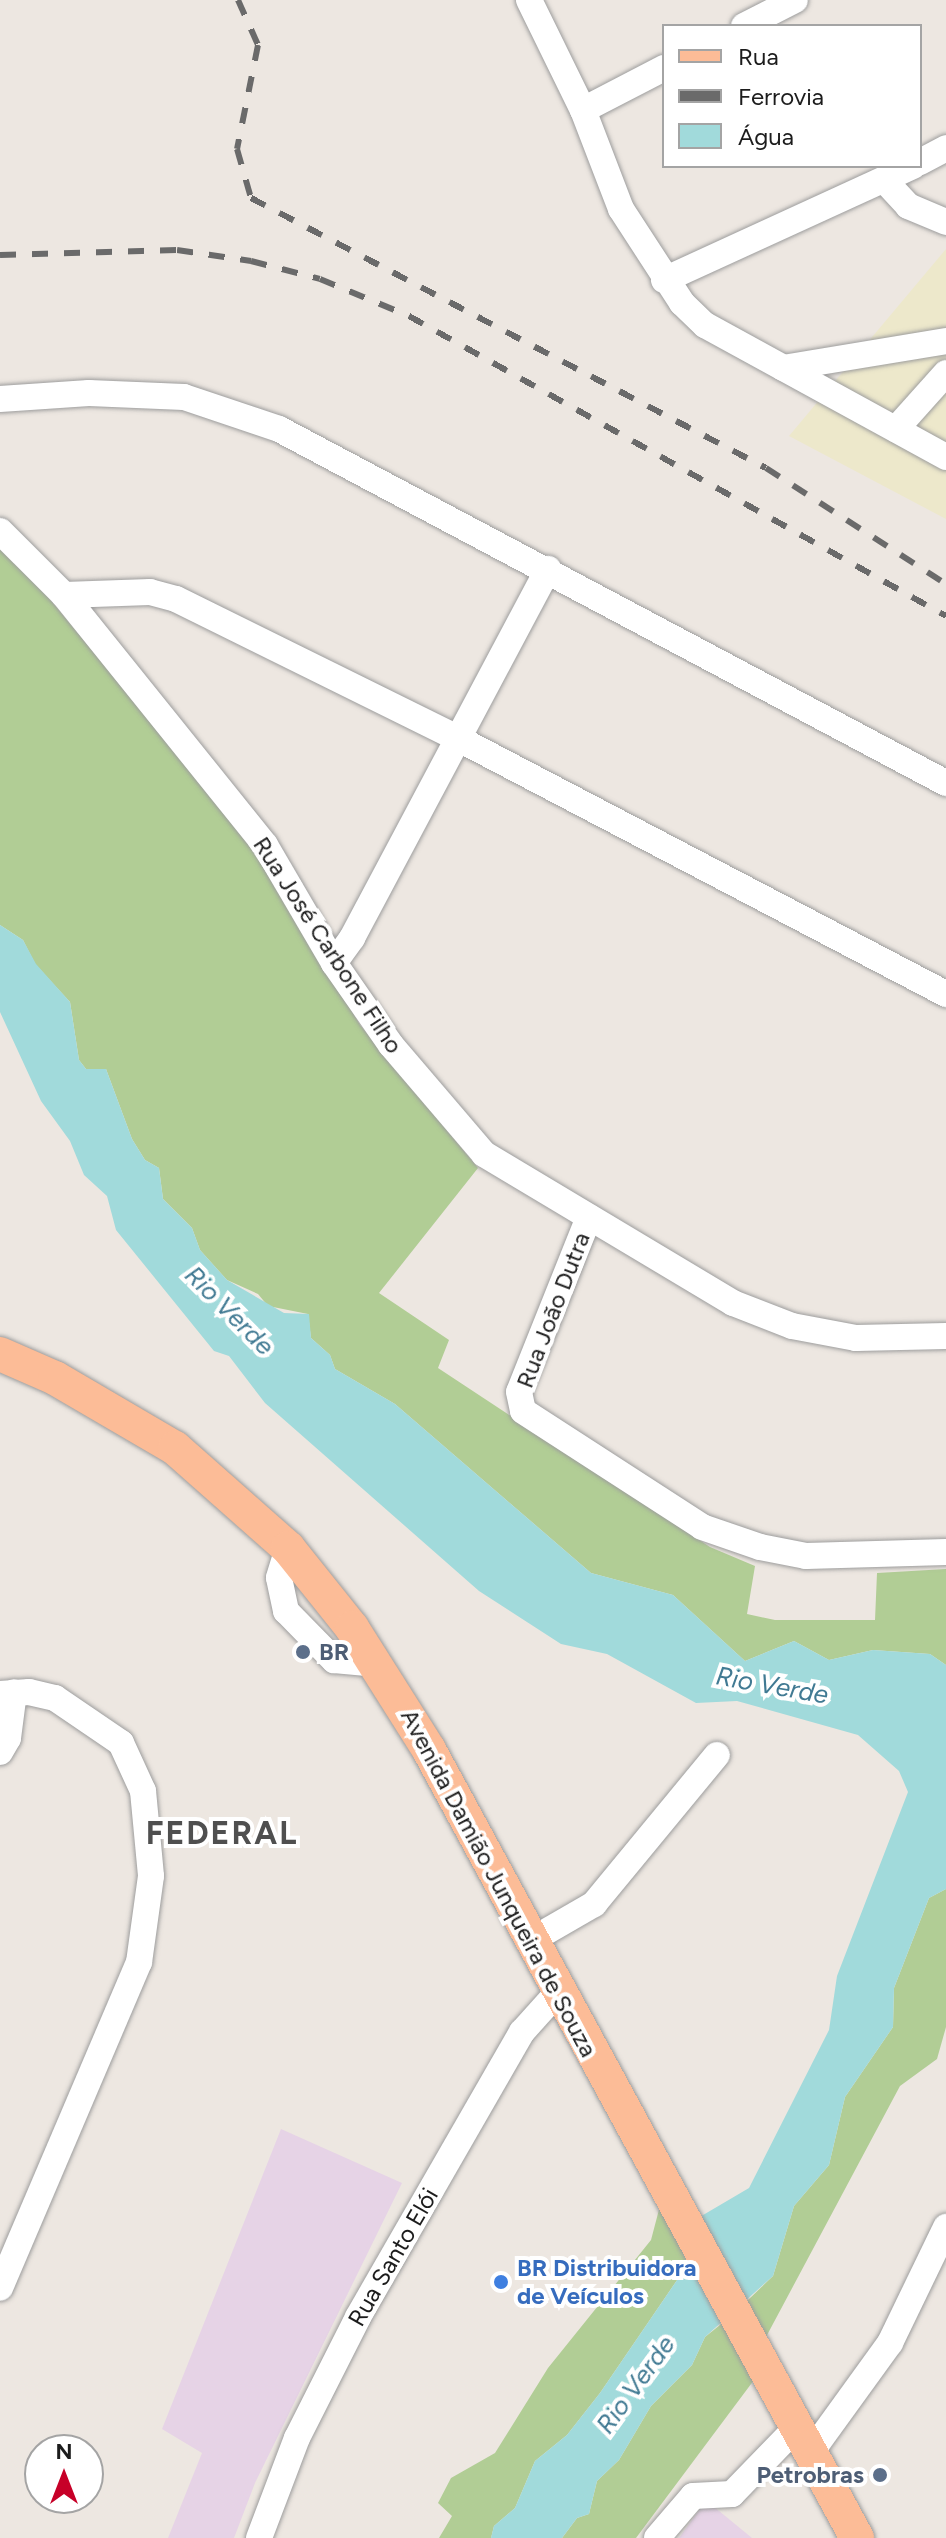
<!DOCTYPE html>
<html>
<head>
<meta charset="utf-8">
<style>
  body { margin:0 }
  #map { position:relative; width:946px; height:2538px; overflow:hidden; background:#ede7e1; font-family:Figtree,sans-serif }
  div>[style] { position:absolute }
  [style*='--x'] { left:calc(var(--x)*1px); top:calc(var(--y)*1px); width:calc(var(--w)*1px); rotate:calc(var(--a)*1deg) }
  .industrial>* { inset:0; background:#e6d3e6 }
  .farmland>* { inset:0; background:#ede8cb }
  .forest>* { inset:0; background:#b1cd95 }
  .water>* { inset:0; background:#a1dadb }
  .roads { filter:drop-shadow(0 0 2px #9d9d9d) drop-shadow(0 0 2px #9d9d9d) }
  .minor>* { height:26px; margin:-13px; padding:0 13px; transform-origin:13px; border-radius:13px; background:#fff }
  .major>* { height:34px; margin:-17px; padding:0 17px; transform-origin:17px; border-radius:17px; background:#fcbc97 }
  .rail>* { height:6px; margin-top:-3px; transform-origin:0; background:repeating-linear-gradient(90deg,#6a6a6a 0 16px,transparent 0 32px) }
  .dots>* { width:22px; height:22px; translate:-50% -50%; box-sizing:border-box; border:4px solid #fff; border-radius:50% }
  span { translate:-50% -50%; white-space:nowrap; text-align:center; line-height:1.15; -webkit-text-stroke:8px #fff; paint-order:stroke }
  .street-label { font-size:24px; color:#1c1c1c }
  .service-label { font-size:24px; color:#4e5e75; font-weight:700 }
  .left { translate:0 -50%; text-align:left }
  .right { translate:-100% -50%; text-align:right }
  .shop-label { font-size:24px; color:#366cbe; font-weight:700 }
  .water-label { font-size:26px; color:#417a93; font-style:italic }
  .district-label { font-size:32px; color:#4f4f4f; font-weight:700; letter-spacing:2px }
  .legend { position:absolute; left:662px; top:24px; width:260px; height:144px; box-sizing:border-box; background:#fff; border:2px solid #a4a4a4; margin:0; padding:10px 14px; list-style:none; font-size:24px; color:#1c1c1c }
  .legend li { display:flex; align-items:center; gap:16px; height:40px }
  .legend b { width:40px; border:2px solid #a4a4a4 }
  .north { position:absolute; left:24px; top:2434px; width:80px; height:80px; box-sizing:border-box; background:#fff; border:2px solid #a4a4a4; border-radius:50%; rotate:0deg; font-size:22px; font-weight:700; line-height:32px; text-align:center; color:#1c1c1c }
  .north::after { content:''; display:block; margin:auto; width:28px; height:36px; background:#c70028; clip-path:polygon(50% 0,100% 100%,50% 72%,0 100%) }
</style>
</head>
<body>
<div id="map">
  <div class="industrial">
    <i style="clip-path:polygon(281px 2129px,402px 2183px,255px 2483px,234px 2538px,168px 2538px,202px 2453px,162px 2429px)"></i>
    <i style="clip-path:polygon(702px 2506px,713px 2506px,752px 2538px,679px 2538px)"></i>
  </div>
  <div class="farmland">
    <i style="clip-path:polygon(946px 249px,946px 519px,789px 436px)"></i>
  </div>
  <div class="forest">
    <i style="clip-path:polygon(0 539px,253px 845px,360px 1025px,478px 1168px,379px 1293px,449px 1340px,438px 1368px,710px 1547px,755px 1566px,747px 1614px,775px 1620px,875px 1620px,877px 1573px,946px 1569px,946px 1665px,930px 1654px,873px 1650px,829px 1660px,794px 1641px,745px 1661px,673px 1595px,591px 1573px,395px 1404px,335px 1369px,330px 1355px,311px 1338px,308px 1314px,268px 1306px,258px 1294px,227px 1280px,200px 1250px,192px 1228px,163px 1199px,159px 1168px,145px 1160px,132px 1139px,106px 1069px,86px 1069px,79px 1060px,70px 1002px,35px 964px,23px 940px,0 925px)"></i>
    <i style="clip-path:polygon(946px 1889px,946px 2027px,937px 2059px,900px 2086px,766px 2337px,747px 2301px,773px 2276px,794px 2206px,829px 2165px,845px 2097px,893px 2027px,894px 1988px,929px 1898px)"></i>
    <i style="clip-path:polygon(661px 2202px,689px 2255px,686px 2267px,600px 2393px,567px 2435px,535px 2461px,515px 2508px,494px 2526px,491px 2538px,439px 2538px,452px 2516px,438px 2503px,451px 2478px,495px 2453px,548px 2368px,651px 2240px)"></i>
    <i style="clip-path:polygon(725px 2321px,757px 2376px,636px 2538px,562px 2538px,577px 2518px,589px 2514px,597px 2481px,619px 2460px,651px 2406px,692px 2365px,705px 2337px)"></i>
  </div>
  <div class="water">
    <i style="clip-path:polygon(0 925px,23px 940px,36px 964px,70px 1002px,79px 1060px,86px 1069px,106px 1069px,132px 1139px,145px 1160px,159px 1168px,163px 1199px,192px 1228px,200px 1250px,227px 1280px,284px 1313px,309px 1314px,311px 1338px,330px 1355px,335px 1369px,395px 1404px,591px 1573px,673px 1595px,745px 1661px,794px 1641px,829px 1660px,873px 1650px,930px 1654px,946px 1665px,946px 1889px,929px 1898px,894px 1988px,893px 2027px,845px 2097px,829px 2165px,794px 2206px,773px 2276px,705px 2337px,692px 2365px,651px 2406px,619px 2460px,597px 2481px,589px 2514px,577px 2518px,562px 2538px,491px 2538px,494px 2526px,515px 2508px,535px 2461px,567px 2435px,600px 2393px,686px 2267px,698px 2218px,749px 2188px,829px 2030px,837px 1976px,908px 1792px,899px 1771px,858px 1735px,737px 1701px,696px 1703px,607px 1654px,561px 1644px,479px 1591px,265px 1403px,229px 1356px,214px 1351px,116px 1230px,107px 1196px,84px 1175px,70px 1141px,41px 1101px,0 1012px)"></i>
  </div>
  <div class="roads">
    <div class="minor">
      <i style="--x:529;--y:0;--w:123;--a:63.9"></i>
      <i style="--x:583;--y:110;--w:106;--a:69"></i>
      <i style="--x:621;--y:209;--w:112;--a:57"></i>
      <i style="--x:682;--y:303;--w:32;--a:44"></i>
      <i style="--x:705;--y:325;--w:275;--a:28.7"></i>
      <i style="--x:744;--y:26;--w:57;--a:-27"></i>
      <i style="--x:583;--y:110;--w:91;--a:-27.4"></i>
      <i style="--x:920;--y:162;--w:30;--a:-28"></i>
      <i style="--x:885;--y:181;--w:34;--a:47"></i>
      <i style="--x:908;--y:206;--w:41;--a:22.8"></i>
      <i style="--x:664;--y:280;--w:274;--a:-24.6"></i>
      <i style="--x:783;--y:368;--w:165;--a:-9.4"></i>
      <i style="--x:0;--y:399;--w:89;--a:-3.9"></i>
      <i style="--x:89;--y:393;--w:95;--a:2.4"></i>
      <i style="--x:184;--y:397;--w:100;--a:18.6"></i>
      <i style="--x:279;--y:429;--w:755;--a:27.96"></i>
      <i style="--x:896;--y:429;--w:75;--a:-48.2"></i>
      <i style="--x:0;--y:531;--w:91;--a:45"></i>
      <i style="--x:64;--y:595;--w:321;--a:51.2"></i>
      <i style="--x:265;--y:845;--w:137;--a:59.7"></i>
      <i style="--x:334;--y:963;--w:100;--a:55.2"></i>
      <i style="--x:391;--y:1045;--w:143;--a:49.5"></i>
      <i style="--x:484;--y:1154;--w:290;--a:30.9"></i>
      <i style="--x:733;--y:1303;--w:63;--a:21.3"></i>
      <i style="--x:792;--y:1326;--w:65;--a:10.6"></i>
      <i style="--x:856;--y:1338;--w:90;--a:-1.3"></i>
      <i style="--x:64;--y:595;--w:86;--a:-2"></i>
      <i style="--x:150;--y:592;--w:27;--a:15"></i>
      <i style="--x:176;--y:599;--w:316;--a:26.3"></i>
      <i style="--x:459;--y:739;--w:550;--a:27.64"></i>
      <i style="--x:334;--y:963;--w:31;--a:-54"></i>
      <i style="--x:352;--y:938;--w:418;--a:-62"></i>
      <i style="--x:589;--y:1217;--w:188;--a:111.8"></i>
      <i style="--x:519;--y:1392;--w:19;--a:78"></i>
      <i style="--x:523;--y:1411;--w:213;--a:32.9"></i>
      <i style="--x:702;--y:1527;--w:61;--a:19"></i>
      <i style="--x:760;--y:1547;--w:47;--a:11.1"></i>
      <i style="--x:806;--y:1556;--w:140;--a:-1.6"></i>
      <i style="--x:288;--y:1548;--w:31;--a:107"></i>
      <i style="--x:279;--y:1578;--w:34;--a:78"></i>
      <i style="--x:286;--y:1611;--w:69;--a:45.6"></i>
      <i style="--x:334;--y:1660;--w:44;--a:5.2"></i>
      <i style="--x:0;--y:1694;--w:29;--a:-4"></i>
      <i style="--x:29;--y:1692;--w:27;--a:13"></i>
      <i style="--x:55;--y:1698;--w:80;--a:34.3"></i>
      <i style="--x:121;--y:1743;--w:53;--a:65.4"></i>
      <i style="--x:143;--y:1791;--w:85;--a:84.6"></i>
      <i style="--x:151;--y:1876;--w:87;--a:97.9"></i>
      <i style="--x:139;--y:1962;--w:354;--a:113.1"></i>
      <i style="--x:0;--y:1752;--w:16;--a:-60"></i>
      <i style="--x:8;--y:1738;--w:46;--a:-82.6"></i>
      <i style="--x:530;--y:1941;--w:74;--a:-30"></i>
      <i style="--x:594;--y:1904;--w:193;--a:-50.5"></i>
      <i style="--x:811;--y:2452;--w:135;--a:-54.1"></i>
      <i style="--x:890;--y:2343;--w:129;--a:-64.2"></i>
      <i style="--x:259;--y:2538;--w:107;--a:-69.2"></i>
      <i style="--x:297;--y:2438;--w:136;--a:-63.2"></i>
      <i style="--x:358;--y:2317;--w:329;--a:-60.1"></i>
      <i style="--x:522;--y:2032;--w:52;--a:-48.1"></i>
      <i style="--x:657;--y:2538;--w:55;--a:-49.4"></i>
      <i style="--x:693;--y:2496;--w:39;--a:-3"></i>
      <i style="--x:732;--y:2494;--w:93;--a:-45.9"></i>
    </div>
    <div class="major">
      <i style="--x:0;--y:1354;--w:60;--a:23.6"></i>
      <i style="--x:55;--y:1378;--w:139;--a:30.3"></i>
      <i style="--x:175;--y:1448;--w:151;--a:41.5"></i>
      <i style="--x:288;--y:1548;--w:102;--a:51.3"></i>
      <i style="--x:352;--y:1628;--w:144;--a:57.7"></i>
      <i style="--x:429;--y:1750;--w:897;--a:61.49"></i>
    </div>
  </div>
  <div class="rail">
    <i style="--x:238;--y:0;--w:49;--a:66"></i>
    <i style="--x:258;--y:45;--w:106;--a:101.4"></i>
    <i style="--x:237;--y:149;--w:51;--a:74.1"></i>
    <i style="--x:251;--y:198;--w:581;--a:27.67"></i>
    <i style="--x:766;--y:468;--w:214;--a:32.8"></i>
    <i style="--x:0;--y:255;--w:177;--a:-1.6"></i>
    <i style="--x:177;--y:250;--w:75;--a:8.5"></i>
    <i style="--x:251;--y:261;--w:71;--a:14.6"></i>
    <i style="--x:320;--y:279;--w:96;--a:22.6"></i>
    <i style="--x:409;--y:316;--w:615;--a:29.19"></i>
  </div>
  <div class="dots">
    <i style="left:303px;top:1652px;background:#5c6f8a"></i>
    <i style="left:501px;top:2282px;background:#3f7fe0"></i>
    <i style="left:880px;top:2475px;background:#5c6f8a"></i>
  </div>
  <div class="street-label">
    <span style="left:328px;top:945px;rotate:57deg">Rua José Carbone Filho</span>
    <span style="left:553px;top:1310px;rotate:-69deg">Rua João Dutra</span>
    <span style="left:499px;top:1883px;rotate:62deg">Avenida Damião Junqueira de Souza</span>
    <span style="left:393px;top:2257px;rotate:-60deg">Rua Santo Elói</span>
  </div>
  <div class="service-label">
    <span class="left" style="left:319px;top:1652px">BR</span>
    <span class="right" style="left:864px;top:2475px">Petrobras</span>
  </div>
  <div class="shop-label">
    <span class="left" style="left:517px;top:2282px">BR Distribuidora<br>de Veículos</span>
  </div>
  <div class="water-label">
    <span style="left:229px;top:1311px;rotate:45deg">Rio Verde</span>
    <span style="left:772px;top:1686px;rotate:10deg">Rio Verde</span>
    <span style="left:636px;top:2385px;rotate:-54deg">Rio Verde</span>
  </div>
  <div class="district-label">
    <span style="left:222px;top:1833px">FEDERAL</span>
  </div>
  <ul class="legend">
  <li><b style="height:10px;background:#fcbc97"></b>Rua</li>
  <li><b style="height:10px;background:#6a6a6a"></b>Ferrovia</li>
  <li><b style="height:22px;background:#a1dadb"></b>Água</li>
  </ul>
  <div class="north">N</div>
</div>
</body>
</html>
